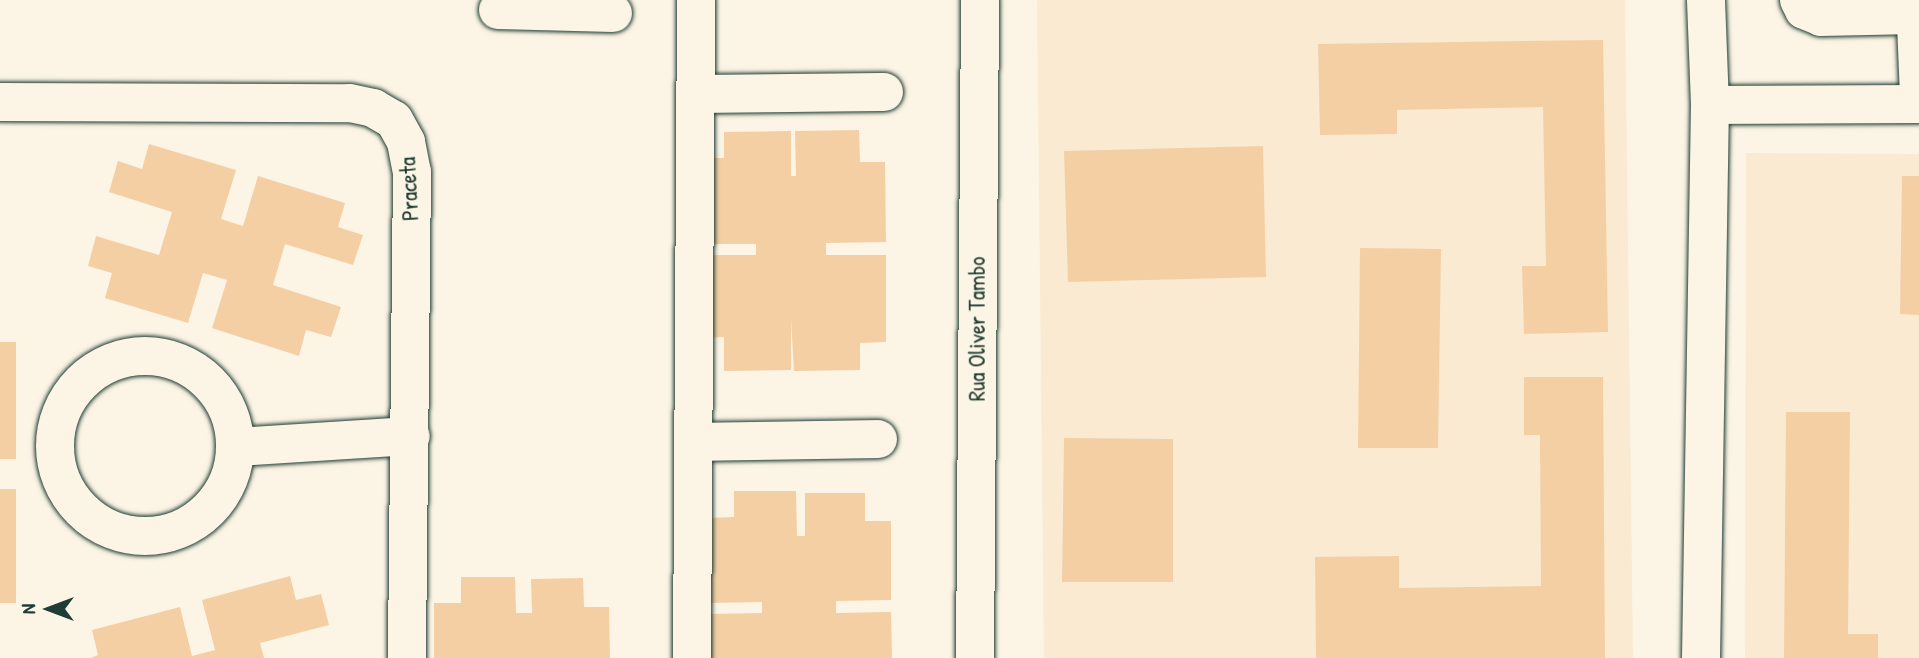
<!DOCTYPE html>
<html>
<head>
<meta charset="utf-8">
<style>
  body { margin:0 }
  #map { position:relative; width:1919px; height:658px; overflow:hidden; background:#fcf5e5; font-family:"Patrick Hand",sans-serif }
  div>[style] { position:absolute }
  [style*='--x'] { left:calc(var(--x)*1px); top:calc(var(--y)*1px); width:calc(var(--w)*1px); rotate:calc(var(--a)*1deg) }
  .built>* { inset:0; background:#faead2 }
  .building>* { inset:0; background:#f4cfa4 }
  .roads { filter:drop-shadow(0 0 2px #1f3d34) drop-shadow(0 0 2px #1f3d34) }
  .minor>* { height:38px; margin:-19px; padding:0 19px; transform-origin:19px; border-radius:19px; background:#fcf5e5 }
  .minor>.ring { margin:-19px; padding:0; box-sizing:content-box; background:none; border:38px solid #fcf5e5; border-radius:50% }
  span { translate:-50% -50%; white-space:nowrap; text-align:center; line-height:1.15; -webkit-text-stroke:5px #fcf5e5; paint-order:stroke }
  .street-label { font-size:23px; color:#1f3d34 }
  .north { position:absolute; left:14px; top:574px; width:70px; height:70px; -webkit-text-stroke:5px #fcf5e5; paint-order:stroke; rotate:270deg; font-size:19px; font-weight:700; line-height:28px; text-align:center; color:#1f3d34 }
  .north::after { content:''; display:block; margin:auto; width:24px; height:32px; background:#1f3d34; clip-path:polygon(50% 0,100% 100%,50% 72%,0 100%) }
</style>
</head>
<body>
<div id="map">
  <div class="built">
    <i style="clip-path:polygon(1037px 0,1625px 0,1633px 658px,1044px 658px)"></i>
    <i style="clip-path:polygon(1746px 153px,1919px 154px,1919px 658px,1745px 658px)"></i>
  </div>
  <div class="building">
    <i style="clip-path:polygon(1603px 40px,1608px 332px,1524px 334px,1522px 266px,1546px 266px,1543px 107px,1397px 110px,1397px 134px,1320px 135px,1318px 44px)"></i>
    <i style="clip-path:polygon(859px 130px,860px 162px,885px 162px,886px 242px,826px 243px,826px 255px,886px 255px,886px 342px,860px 343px,860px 370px,794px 371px,791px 320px,791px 370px,724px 371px,724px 337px,699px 338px,699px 255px,756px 255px,756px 244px,699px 244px,698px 158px,724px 158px,724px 132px,791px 131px,791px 176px,796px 176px,795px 131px)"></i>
    <i style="clip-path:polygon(149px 144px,236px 170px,221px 219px,243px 226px,258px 176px,345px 203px,338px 227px,363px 235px,353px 265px,285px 244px,273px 285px,341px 307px,331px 337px,306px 330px,299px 356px,212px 328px,227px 280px,203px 273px,188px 323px,105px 298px,112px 273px,88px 266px,96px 236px,159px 255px,172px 212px,109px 192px,118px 161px,142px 169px)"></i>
    <i style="clip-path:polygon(1263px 146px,1266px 277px,1068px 282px,1064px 151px)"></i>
    <i style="clip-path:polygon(1902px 176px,1919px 176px,1919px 315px,1900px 314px)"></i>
    <i style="clip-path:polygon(1360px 248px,1441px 249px,1438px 448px,1358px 448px)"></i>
    <i style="clip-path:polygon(0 342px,16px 342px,16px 459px,0 459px)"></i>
    <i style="clip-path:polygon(1524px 377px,1603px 377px,1605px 658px,1316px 658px,1315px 557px,1399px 556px,1399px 588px,1541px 586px,1540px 435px,1524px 435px)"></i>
    <i style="clip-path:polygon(1786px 412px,1850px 412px,1848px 634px,1878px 634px,1878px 658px,1784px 658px)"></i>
    <i style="clip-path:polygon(1064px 438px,1173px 439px,1173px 582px,1062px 582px)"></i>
    <i style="clip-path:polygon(0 489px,16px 489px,16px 603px,0 603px)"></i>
    <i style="clip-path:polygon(734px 491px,796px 491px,797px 536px,805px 536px,805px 493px,865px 493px,865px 521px,891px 521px,891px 600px,836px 601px,836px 613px,891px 612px,892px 658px,709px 658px,708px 614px,762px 613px,762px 602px,708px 603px,708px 518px,734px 517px)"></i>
    <i style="clip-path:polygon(290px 576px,296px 600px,321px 594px,329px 625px,260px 643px,264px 658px,91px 658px,98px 655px,92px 630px,180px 607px,192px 656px,215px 650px,202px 600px)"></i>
    <i style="clip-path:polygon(461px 577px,515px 577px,516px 613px,532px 613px,531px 579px,583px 578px,584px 607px,609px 607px,610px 658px,434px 658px,434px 603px,461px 603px)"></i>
  </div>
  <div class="roads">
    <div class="minor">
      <i style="--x:1799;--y:0;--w:11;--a:63"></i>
      <i style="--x:1804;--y:10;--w:18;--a:22"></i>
      <i style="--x:1821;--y:17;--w:94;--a:-1.2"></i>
      <i style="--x:1915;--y:0;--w:95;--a:87.6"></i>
      <i style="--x:498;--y:10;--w:115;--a:1.5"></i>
      <i style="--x:695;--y:94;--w:189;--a:-0.6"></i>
      <i style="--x:0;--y:102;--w:350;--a:0.2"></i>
      <i style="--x:350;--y:103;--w:24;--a:12"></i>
      <i style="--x:373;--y:108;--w:24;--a:30"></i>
      <i style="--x:394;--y:120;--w:25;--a:61"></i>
      <i style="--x:406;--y:142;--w:31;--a:79"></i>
      <i style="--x:412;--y:172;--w:486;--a:90.6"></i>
      <i style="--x:1710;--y:105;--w:209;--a:-0.3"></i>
      <i class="ring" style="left:55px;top:356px;width:142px;height:142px"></i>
      <i style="--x:694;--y:442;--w:184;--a:-0.9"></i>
      <i style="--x:236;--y:447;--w:175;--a:-3.6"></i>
      <i style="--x:692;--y:658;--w:658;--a:-89.65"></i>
      <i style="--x:975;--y:658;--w:658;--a:-89.56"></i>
      <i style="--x:1701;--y:658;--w:553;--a:-89.07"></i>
      <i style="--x:1710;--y:105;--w:105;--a:-92.2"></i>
    </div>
  </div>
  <div class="street-label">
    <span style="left:409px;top:189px;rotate:-93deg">Praceta</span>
    <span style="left:977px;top:329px;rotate:-90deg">Rua Oliver Tambo</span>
  </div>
  <div class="north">N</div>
</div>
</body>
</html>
